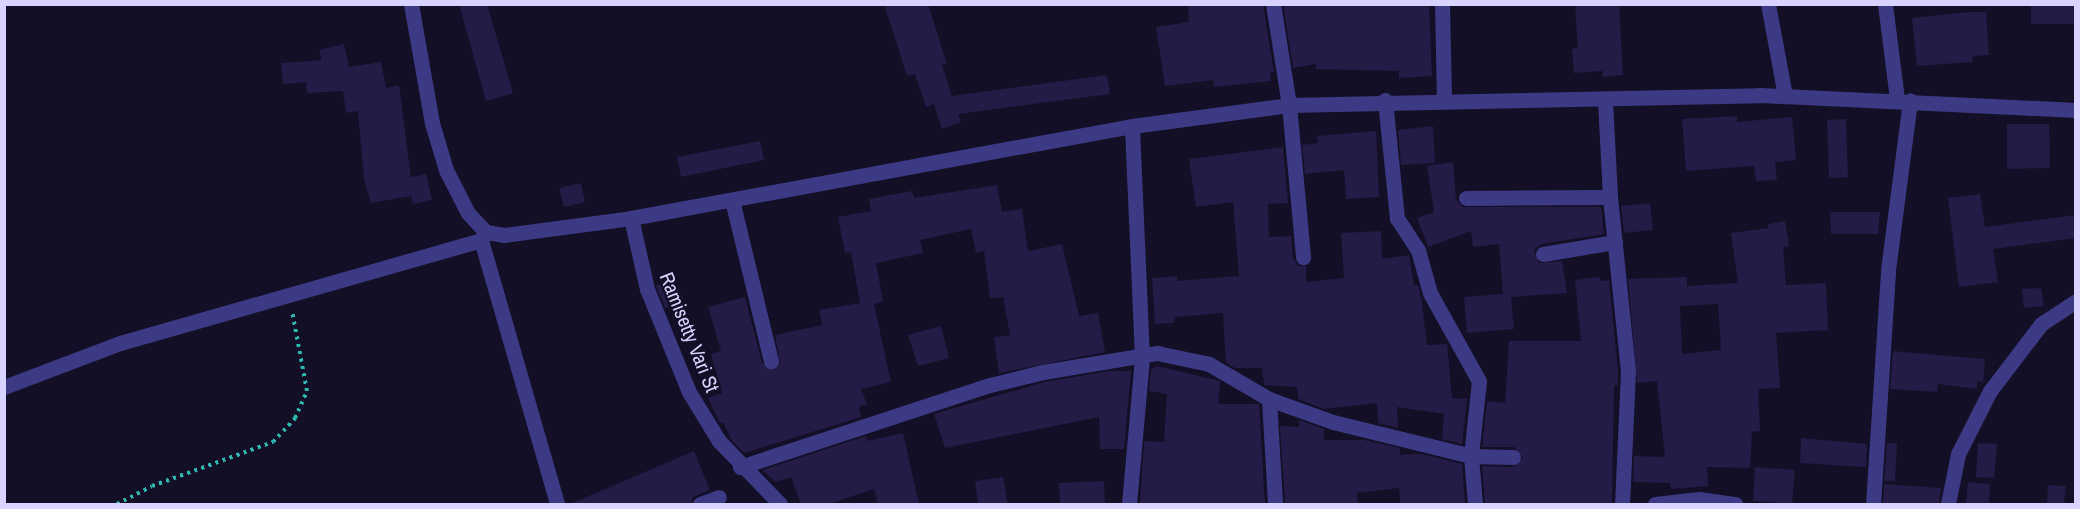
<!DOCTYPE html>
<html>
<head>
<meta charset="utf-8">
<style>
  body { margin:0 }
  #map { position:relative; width:2080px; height:509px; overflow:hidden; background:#130f26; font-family:"Archivo Narrow",sans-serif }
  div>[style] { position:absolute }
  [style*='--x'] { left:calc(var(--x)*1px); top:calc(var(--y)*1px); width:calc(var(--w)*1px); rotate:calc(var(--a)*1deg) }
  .building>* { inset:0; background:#241b47 }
  .path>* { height:4px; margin-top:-2px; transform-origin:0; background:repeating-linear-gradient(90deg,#2fb8b0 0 3px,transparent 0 7.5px) }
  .minor>* { height:15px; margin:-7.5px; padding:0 7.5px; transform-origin:7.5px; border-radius:7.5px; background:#3d3a85 }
  .tertiary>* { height:15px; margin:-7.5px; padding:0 7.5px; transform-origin:7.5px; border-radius:7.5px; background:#3d3a85 }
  span { translate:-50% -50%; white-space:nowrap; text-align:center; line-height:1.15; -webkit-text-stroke:4.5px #130f26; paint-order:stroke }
  .street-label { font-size:20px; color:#d9d4ff }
  .frame { position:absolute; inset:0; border:6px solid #d9d4ff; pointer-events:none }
</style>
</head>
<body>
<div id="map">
  <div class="building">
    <i style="clip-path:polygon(459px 4px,487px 4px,513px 93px,486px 101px)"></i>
    <i style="clip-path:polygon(884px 4px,928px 4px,947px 64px,942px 65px,952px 96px,1107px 75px,1110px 94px,958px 114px,961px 122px,942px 129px,934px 104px,926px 107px,915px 74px,907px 76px)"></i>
    <i style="clip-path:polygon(1188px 4px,1263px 4px,1274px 72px,1270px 72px,1271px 81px,1214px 87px,1213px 80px,1165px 86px,1156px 27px,1189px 22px)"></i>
    <i style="clip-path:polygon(1283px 4px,1429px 4px,1432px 76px,1399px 78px,1399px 71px,1316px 69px,1316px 64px,1293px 68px)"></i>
    <i style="clip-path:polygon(1575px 4px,1619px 4px,1623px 75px,1603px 77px,1602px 71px,1574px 73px,1572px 49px,1578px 48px)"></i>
    <i style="clip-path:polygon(2031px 4px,2076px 4px,2076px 24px,2031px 24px)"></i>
    <i style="clip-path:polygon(1969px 12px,1986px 12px,1989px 55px,1972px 56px,1973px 62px,1917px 66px,1912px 18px)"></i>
    <i style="clip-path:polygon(344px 44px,349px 67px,381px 62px,386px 88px,399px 85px,411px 177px,426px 174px,432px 200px,413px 204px,411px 196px,371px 203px,364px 180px,358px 111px,346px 113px,343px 91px,307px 93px,306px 82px,283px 84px,281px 63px,322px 60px,319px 50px)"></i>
    <i style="clip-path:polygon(1737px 116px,1737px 122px,1792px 117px,1796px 160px,1775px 162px,1777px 180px,1756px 181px,1754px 166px,1686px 171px,1682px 119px)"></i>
    <i style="clip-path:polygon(1846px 119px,1848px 177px,1829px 178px,1827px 120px)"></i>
    <i style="clip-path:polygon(2007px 124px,2049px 124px,2050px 168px,2007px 169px)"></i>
    <i style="clip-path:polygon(1433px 126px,1435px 163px,1401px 165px,1398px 130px)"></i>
    <i style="clip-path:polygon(1376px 131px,1379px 197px,1346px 199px,1344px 170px,1305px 174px,1302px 145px,1318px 143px,1317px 136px)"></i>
    <i style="clip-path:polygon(760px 141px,764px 160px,681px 177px,677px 157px)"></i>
    <i style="clip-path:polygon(1283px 147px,1288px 203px,1268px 204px,1269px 237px,1291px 236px,1293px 258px,1298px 266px,1306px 266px,1306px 282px,1344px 278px,1341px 233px,1381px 231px,1382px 259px,1409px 255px,1414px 286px,1418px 285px,1421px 296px,1427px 345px,1447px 344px,1452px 398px,1467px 399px,1462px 444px,1442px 439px,1444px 414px,1397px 407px,1398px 428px,1378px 423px,1377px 403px,1324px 409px,1298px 399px,1297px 387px,1264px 385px,1262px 368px,1235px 368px,1226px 363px,1223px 313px,1174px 317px,1174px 323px,1155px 324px,1152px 278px,1177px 276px,1177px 281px,1239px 276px,1233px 202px,1196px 207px,1189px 159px)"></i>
    <i style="clip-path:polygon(1453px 162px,1456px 199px,1462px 207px,1601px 207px,1604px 234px,1541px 244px,1534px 250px,1539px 263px,1562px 261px,1567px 293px,1511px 297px,1514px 329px,1467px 333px,1464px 297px,1503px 294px,1499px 244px,1473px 247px,1471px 231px,1428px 247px,1417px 218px,1434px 212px,1427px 166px)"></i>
    <i style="clip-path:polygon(581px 183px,585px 202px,564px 207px,559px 188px)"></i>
    <i style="clip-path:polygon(997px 185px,1002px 212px,1022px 209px,1028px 251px,1062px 244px,1079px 316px,1098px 313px,1105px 352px,999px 373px,994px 337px,1010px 335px,1003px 297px,990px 298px,984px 251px,976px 253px,971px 229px,920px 240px,923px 253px,876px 263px,883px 301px,874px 304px,891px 382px,861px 389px,867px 404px,859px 407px,861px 417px,744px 453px,732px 441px,723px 422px,720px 423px,708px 398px,722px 393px,711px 354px,721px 351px,708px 307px,745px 297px,762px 363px,774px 370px,780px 363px,775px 335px,822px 325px,819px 310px,860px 303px,851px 252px,845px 253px,838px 217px,871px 211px,869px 199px,912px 191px,914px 198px)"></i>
    <i style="clip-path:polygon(1980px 194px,1985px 227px,2076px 215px,2076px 238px,1993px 249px,1998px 282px,1959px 287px,1948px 198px)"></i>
    <i style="clip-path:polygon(1650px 203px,1653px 230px,1624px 233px,1621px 206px)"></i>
    <i style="clip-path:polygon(1830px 212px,1880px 212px,1878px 234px,1831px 234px)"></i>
    <i style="clip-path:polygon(evenodd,1785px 221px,1789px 246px,1783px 247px,1786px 285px,1826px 283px,1828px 330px,1776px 333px,1780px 388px,1758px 389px,1760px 431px,1752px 432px,1750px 468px,1707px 467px,1708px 486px,1671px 489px,1670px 483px,1633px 482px,1634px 456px,1665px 457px,1657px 381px,1637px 383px,1628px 279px,1687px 277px,1687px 286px,1738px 283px,1731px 233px,1768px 228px,1768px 224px,1785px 221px,1718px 304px,1721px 350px,1682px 354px,1680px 306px,1718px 304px)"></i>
    <i style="clip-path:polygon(1600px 277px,1600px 281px,1609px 280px,1618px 372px,1618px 385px,1614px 385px,1612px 504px,1485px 504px,1482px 466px,1513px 467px,1523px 458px,1514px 447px,1482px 447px,1487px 401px,1505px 403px,1509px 341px,1581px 341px,1575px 280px)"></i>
    <i style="clip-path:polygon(673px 278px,683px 299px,665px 308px,656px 286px)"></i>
    <i style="clip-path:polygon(2041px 288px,2044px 306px,2024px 308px,2022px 289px)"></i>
    <i style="clip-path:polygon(941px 326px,949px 358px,918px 366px,908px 335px)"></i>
    <i style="clip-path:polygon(1893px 351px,1985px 359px,1983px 382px,1977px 381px,1977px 389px,1938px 384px,1937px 392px,1890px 389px)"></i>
    <i style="clip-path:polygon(1157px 366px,1220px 381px,1218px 404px,1259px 404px,1265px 504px,1140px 504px,1144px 441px,1164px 442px,1167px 394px,1149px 391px,1151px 370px)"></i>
    <i style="clip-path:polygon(1109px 371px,1131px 371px,1124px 449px,1100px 449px,1099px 417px,945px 448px,934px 414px,1045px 382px)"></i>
    <i style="clip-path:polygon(1299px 420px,1324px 429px,1324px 440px,1364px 440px,1400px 448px,1400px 455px,1422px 454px,1462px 464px,1465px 504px,1400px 504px,1399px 488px,1357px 493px,1358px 504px,1285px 504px,1280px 426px,1299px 427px)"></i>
    <i style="clip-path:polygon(903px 433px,919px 504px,878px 504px,874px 489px,829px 504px,801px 504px,791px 477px,776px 482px,762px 470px,866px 436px,867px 441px)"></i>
    <i style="clip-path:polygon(1801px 438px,1867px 444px,1866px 467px,1800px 463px)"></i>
    <i style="clip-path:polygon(1887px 443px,1897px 443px,1895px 481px,1884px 481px)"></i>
    <i style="clip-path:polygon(1978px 443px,1997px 444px,1994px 478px,1976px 477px)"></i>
    <i style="clip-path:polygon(694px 451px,710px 490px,693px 497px,691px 504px,570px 504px)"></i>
    <i style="clip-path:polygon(1755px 467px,1795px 470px,1792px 504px,1753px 501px)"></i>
    <i style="clip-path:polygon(1003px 477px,1008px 504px,978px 504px,975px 481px)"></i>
    <i style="clip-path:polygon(1104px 481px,1105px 504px,1060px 504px,1059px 483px)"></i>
    <i style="clip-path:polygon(1968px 482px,1990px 484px,1989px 504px,1966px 504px)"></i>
    <i style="clip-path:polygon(1884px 484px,1941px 488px,1939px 504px,1883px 504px)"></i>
    <i style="clip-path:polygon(2048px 485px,2066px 486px,2064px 504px,2047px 503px)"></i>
  </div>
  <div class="path">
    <i style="--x:117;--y:504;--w:39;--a:-27"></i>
    <i style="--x:152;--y:486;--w:129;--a:-20"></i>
    <i style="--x:273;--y:442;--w:33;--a:-47"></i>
    <i style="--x:295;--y:418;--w:30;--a:-66"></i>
    <i style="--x:307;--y:391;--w:81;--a:-100.6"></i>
  </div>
  <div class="minor">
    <i style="--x:1273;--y:4;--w:102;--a:81"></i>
    <i style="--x:1289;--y:105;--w:153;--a:84.7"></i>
    <i style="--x:1442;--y:4;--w:97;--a:88.8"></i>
    <i style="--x:1885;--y:4;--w:96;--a:82.8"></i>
    <i style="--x:1385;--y:100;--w:119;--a:84.2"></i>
    <i style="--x:1397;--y:218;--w:38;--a:57"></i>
    <i style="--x:1418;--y:250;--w:45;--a:74.4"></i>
    <i style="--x:1430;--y:293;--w:101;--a:60.9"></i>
    <i style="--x:1479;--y:381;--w:75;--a:96.1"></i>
    <i style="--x:1471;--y:456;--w:48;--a:85.2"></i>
    <i style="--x:1605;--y:101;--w:96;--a:87"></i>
    <i style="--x:1610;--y:197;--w:176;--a:84.1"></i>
    <i style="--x:1628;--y:372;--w:132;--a:92.6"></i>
    <i style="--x:1466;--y:198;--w:144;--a:-0.4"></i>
    <i style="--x:732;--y:200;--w:166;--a:76.4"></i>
    <i style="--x:481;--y:240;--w:275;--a:73.9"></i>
    <i style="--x:1543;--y:254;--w:73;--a:-9.5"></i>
    <i style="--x:4;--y:387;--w:124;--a:-20.8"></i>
    <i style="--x:120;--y:343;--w:375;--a:-15.9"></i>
    <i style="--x:481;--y:240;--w:9;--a:-58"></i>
    <i style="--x:1269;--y:399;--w:105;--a:86.7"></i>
    <i style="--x:740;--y:467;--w:263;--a:-18.2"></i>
    <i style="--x:990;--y:385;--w:55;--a:-13.8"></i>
    <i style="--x:1043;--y:372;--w:116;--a:-9.5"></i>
    <i style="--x:1157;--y:353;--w:53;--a:11.9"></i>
    <i style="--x:1209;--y:364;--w:69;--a:30.3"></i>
    <i style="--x:1269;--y:399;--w:68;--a:19.8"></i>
    <i style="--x:1333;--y:422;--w:142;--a:13.8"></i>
    <i style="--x:1471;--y:456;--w:42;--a:1.4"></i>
    <i style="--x:700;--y:504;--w:20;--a:-20"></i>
    <i style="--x:780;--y:504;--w:88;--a:-134.1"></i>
    <i style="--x:719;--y:441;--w:57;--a:-121.5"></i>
    <i style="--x:689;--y:392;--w:111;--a:-112.2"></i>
    <i style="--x:647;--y:289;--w:73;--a:-102.7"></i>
    <i style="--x:631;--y:218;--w:509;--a:-10.41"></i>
    <i style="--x:1132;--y:126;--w:158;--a:-7.6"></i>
    <i style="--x:1289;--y:105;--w:471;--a:-1.2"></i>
    <i style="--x:1760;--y:95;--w:316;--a:2.7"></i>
    <i style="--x:1129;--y:504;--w:148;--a:-84.9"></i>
    <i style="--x:1142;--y:357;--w:231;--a:-92.5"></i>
    <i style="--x:1655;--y:504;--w:44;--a:-6.5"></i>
    <i style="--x:1699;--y:499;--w:37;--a:8"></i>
    <i style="--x:1873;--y:504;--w:234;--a:-86.3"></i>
    <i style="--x:1888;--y:270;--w:171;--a:-82.6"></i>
    <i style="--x:1948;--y:504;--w:51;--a:-78.7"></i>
    <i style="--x:1958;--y:454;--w:71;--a:-63.1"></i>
    <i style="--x:1990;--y:391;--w:84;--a:-52.7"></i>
    <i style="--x:2041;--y:324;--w:42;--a:-33.3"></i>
  </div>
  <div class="tertiary">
    <i style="--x:411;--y:4;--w:121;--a:80"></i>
    <i style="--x:432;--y:123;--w:49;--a:73.4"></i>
    <i style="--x:446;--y:170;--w:48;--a:62.9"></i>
    <i style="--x:468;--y:213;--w:26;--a:47"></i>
    <i style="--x:486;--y:232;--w:18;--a:9"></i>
    <i style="--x:504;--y:235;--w:128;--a:-7.6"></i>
    <i style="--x:1768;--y:4;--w:94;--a:79.5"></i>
  </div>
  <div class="street-label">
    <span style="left:690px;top:332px;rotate:68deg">Ramisetty Vari St</span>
  </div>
  <div class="frame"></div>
</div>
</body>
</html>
